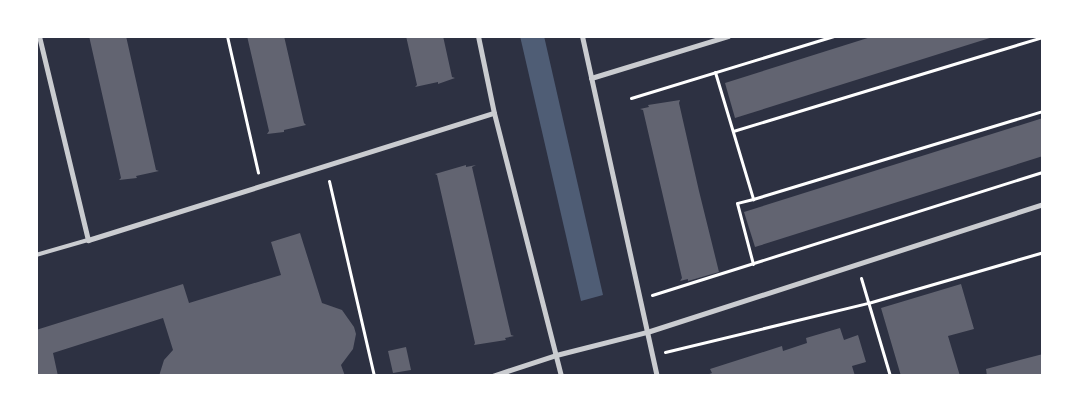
<!DOCTYPE html>
<html>
<head>
<meta charset="utf-8">
<style>
  body { margin:0 }
  #map { position:relative; width:1079px; height:412px; overflow:hidden; background:#2d3142; font-family:"Varela Round",sans-serif }
  div>[style] { position:absolute }
  [style*='--x'] { left:calc(var(--x)*1px); top:calc(var(--y)*1px); width:calc(var(--w)*1px); rotate:calc(var(--a)*1deg) }
  .water>* { inset:0; background:#4f5d75 }
  .building>* { inset:0; background:#626471 }
  .path>* { height:3px; margin:-1.5px; padding:0 1.5px; transform-origin:1.5px; border-radius:1.5px; background:#fff }
  .service>* { height:4px; margin:-2px; padding:0 2px; transform-origin:2px; border-radius:2px; background:#caccd0 }
  .minor>* { height:5px; margin:-2.5px; padding:0 2.5px; transform-origin:2.5px; border-radius:2.5px; background:#caccd0 }
  span { translate:-50% -50%; white-space:nowrap; text-align:center; line-height:1.15; -webkit-text-stroke:5px #fff; paint-order:stroke }
  .frame { position:absolute; inset:0; border:38px solid #fff; pointer-events:none }
</style>
</head>
<body>
<div id="map">
  <div class="water">
    <i style="clip-path:polygon(520px 36px,544px 36px,603px 295px,581px 301px)"></i>
  </div>
  <div class="building">
    <i style="clip-path:polygon(89px 36px,126px 36px,156px 170px,159px 171px,136px 176px,137px 178px,119px 180px,121px 178px)"></i>
    <i style="clip-path:polygon(247px 36px,284px 36px,304px 123px,306px 125px,284px 130px,284px 132px,267px 134px,269px 131px)"></i>
    <i style="clip-path:polygon(406px 36px,443px 36px,452px 77px,455px 78px,438px 84px,438px 82px,415px 87px,417px 85px)"></i>
    <i style="clip-path:polygon(874px 36px,993px 37px,735px 118px,725px 83px)"></i>
    <i style="clip-path:polygon(680px 100px,679px 103px,699px 191px,719px 272px,688px 281px,688px 279px,680px 281px,682px 278px,643px 110px,640px 109px,649px 107px,648px 105px)"></i>
    <i style="clip-path:polygon(1043px 118px,1043px 156px,755px 247px,744px 212px)"></i>
    <i style="clip-path:polygon(466px 165px,466px 167px,476px 165px,472px 167px,511px 335px,514px 336px,505px 338px,506px 340px,474px 345px,475px 343px,450px 232px,437px 175px,435px 174px)"></i>
    <i style="clip-path:polygon(300px 233px,322px 303px,342px 310px,354px 327px,356px 334px,353px 349px,341px 365px,345px 376px,159px 376px,164px 360px,173px 350px,163px 318px,53px 353px,58px 376px,36px 376px,36px 330px,183px 284px,189px 303px,281px 275px,271px 242px)"></i>
    <i style="clip-path:polygon(961px 284px,974px 329px,948px 336px,960px 376px,901px 376px,881px 308px)"></i>
    <i style="clip-path:polygon(840px 328px,844px 340px,858px 335px,866px 362px,852px 366px,855px 376px,704px 376px,712px 373px,710px 369px,782px 346px,783px 351px,807px 343px,806px 338px)"></i>
    <i style="clip-path:polygon(406px 347px,411px 370px,393px 373px,388px 351px)"></i>
    <i style="clip-path:polygon(1043px 354px,1043px 376px,987px 376px,986px 369px)"></i>
  </div>
  <div class="path">
    <i style="--x:227;--y:36;--w:140;--a:77.2"></i>
    <i style="--x:715;--y:72;--w:133;--a:73.3"></i>
    <i style="--x:753;--y:199;--w:16;--a:166"></i>
    <i style="--x:737;--y:203;--w:63;--a:75.3"></i>
    <i style="--x:631;--y:98;--w:212;--a:-17"></i>
    <i style="--x:733;--y:131;--w:324;--a:-16.9"></i>
    <i style="--x:329;--y:181;--w:200;--a:77"></i>
    <i style="--x:753;--y:199;--w:303;--a:-16.9"></i>
    <i style="--x:861;--y:278;--w:102;--a:73.5"></i>
    <i style="--x:652;--y:295;--w:410;--a:-17.5"></i>
    <i style="--x:665;--y:352;--w:209;--a:-13.6"></i>
    <i style="--x:868;--y:303;--w:182;--a:-16.2"></i>
  </div>
  <div class="service">
    <i style="--x:36;--y:255;--w:54;--a:-16.1"></i>
  </div>
  <div class="minor">
    <i style="--x:39;--y:36;--w:210;--a:76.5"></i>
    <i style="--x:88;--y:240;--w:425;--a:-17.4"></i>
    <i style="--x:478;--y:36;--w:79;--a:78.3"></i>
    <i style="--x:494;--y:113;--w:271;--a:75.7"></i>
    <i style="--x:582;--y:36;--w:348;--a:77.6"></i>
    <i style="--x:591;--y:78;--w:143;--a:-17"></i>
    <i style="--x:492;--y:376;--w:67;--a:-18.2"></i>
    <i style="--x:556;--y:355;--w:94;--a:-14.2"></i>
    <i style="--x:647;--y:332;--w:416;--a:-17.9"></i>
  </div>
  <div class="frame"></div>
</div>
</body>
</html>
